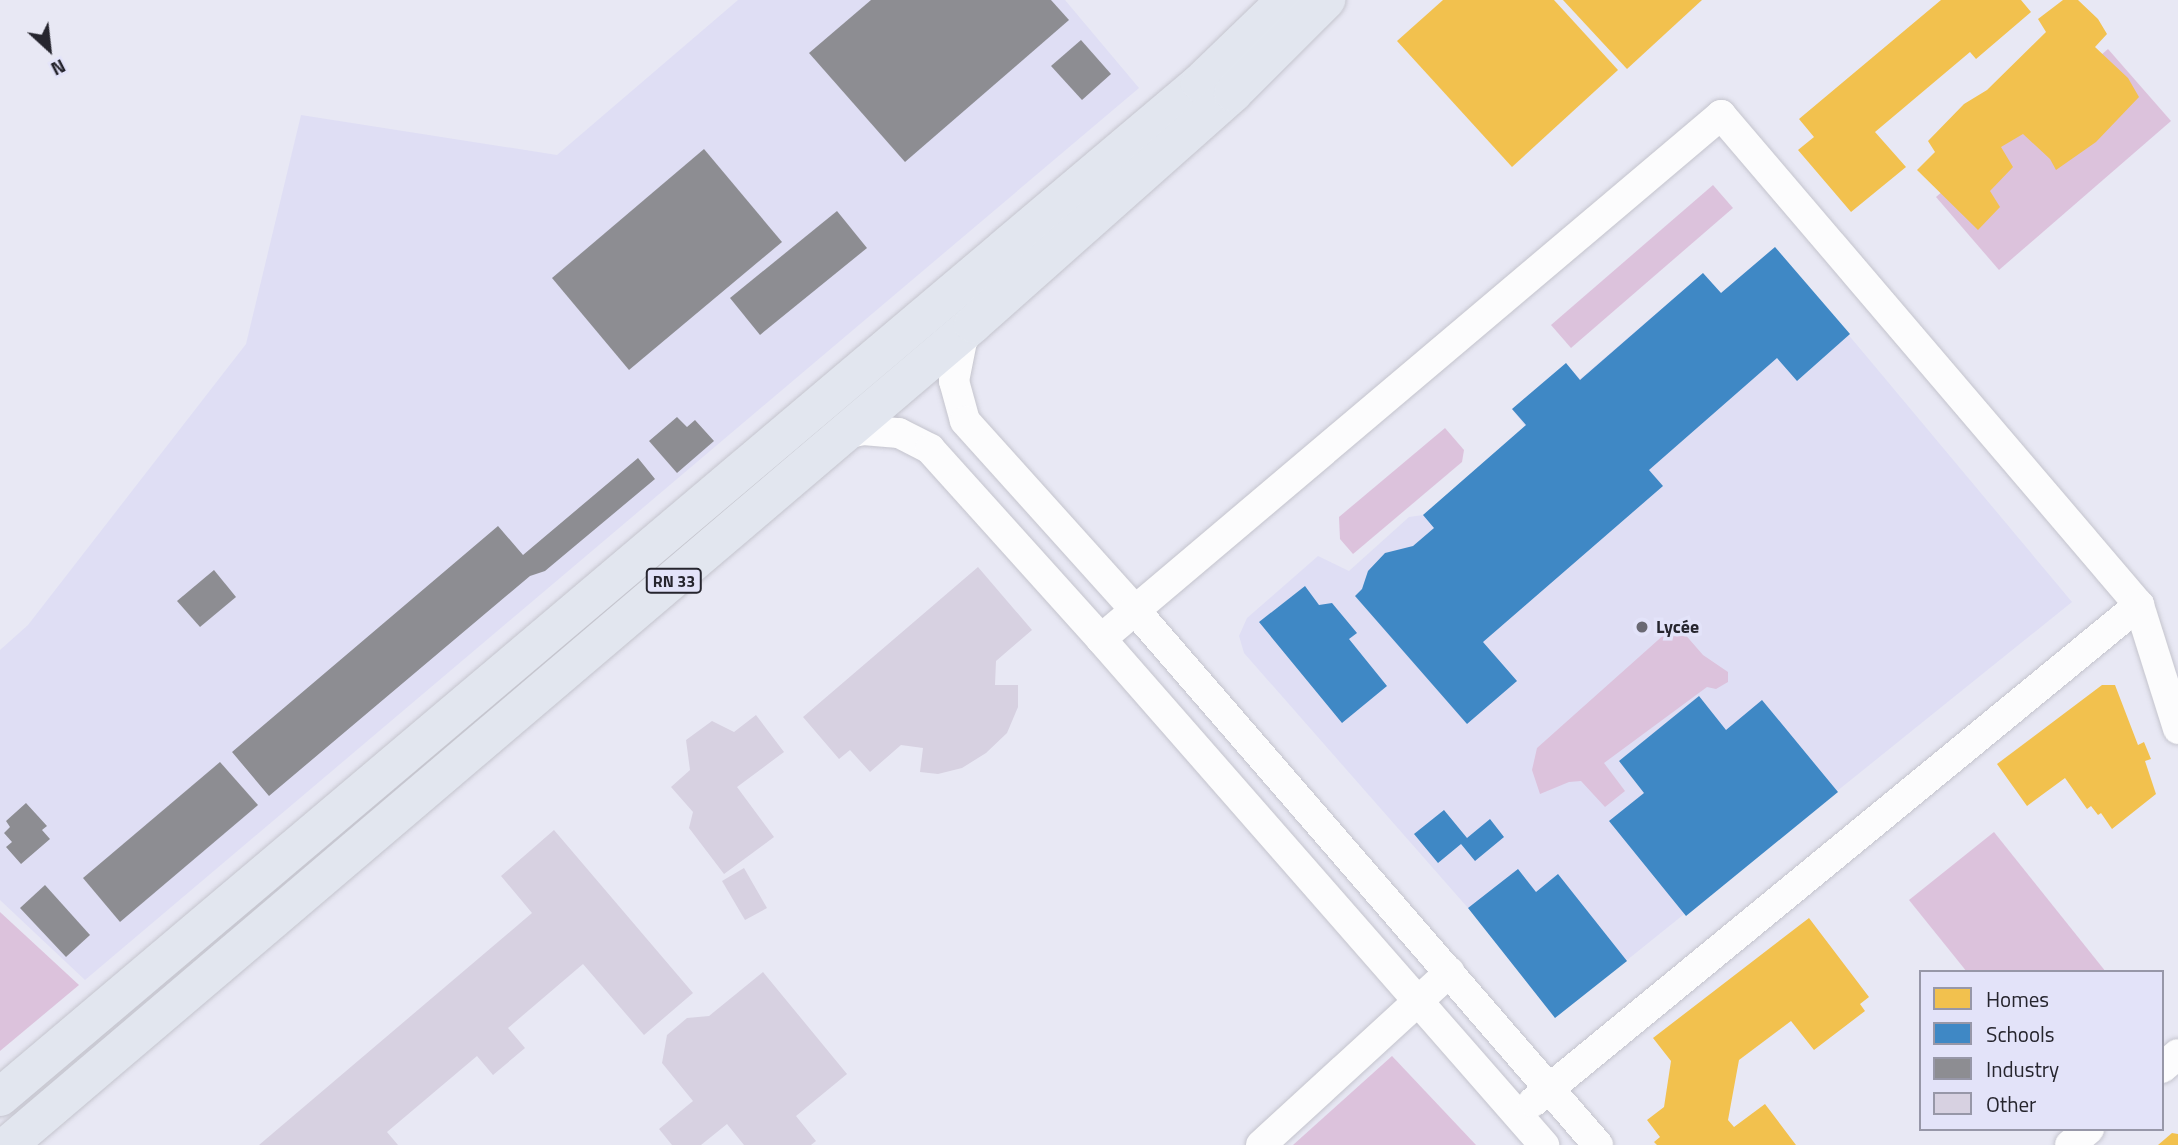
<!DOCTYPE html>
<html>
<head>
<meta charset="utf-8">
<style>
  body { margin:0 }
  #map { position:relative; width:2178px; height:1145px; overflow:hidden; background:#e8e8f4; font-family:"Titillium Web",sans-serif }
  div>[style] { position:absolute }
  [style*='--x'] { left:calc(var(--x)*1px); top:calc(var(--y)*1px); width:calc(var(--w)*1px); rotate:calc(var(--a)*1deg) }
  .built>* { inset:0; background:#dfdef4 }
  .green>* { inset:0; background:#dcc2dc }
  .homes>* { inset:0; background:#f2c14e }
  .schools>* { inset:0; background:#3f88c5 }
  .industry>* { inset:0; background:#8d8d92 }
  .building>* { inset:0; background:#d7d1e1 }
  .roads { filter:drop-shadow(0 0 2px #c4c4cd) drop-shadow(0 0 2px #c4c4cd) }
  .minor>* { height:30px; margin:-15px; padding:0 15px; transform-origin:15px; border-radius:15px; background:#fcfcfd }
  .trunk>* { height:38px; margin:-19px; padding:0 19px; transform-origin:19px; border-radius:19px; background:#e2e6ef }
  .dots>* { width:19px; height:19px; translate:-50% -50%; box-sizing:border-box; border:4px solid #e3e3f9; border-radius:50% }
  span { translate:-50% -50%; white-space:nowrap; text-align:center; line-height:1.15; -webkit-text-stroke:7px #e3e3f9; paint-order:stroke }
  .shield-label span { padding:2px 5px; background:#e3e3f9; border:2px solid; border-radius:5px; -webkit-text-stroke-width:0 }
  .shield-label { font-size:16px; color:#26252e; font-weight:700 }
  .poi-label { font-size:18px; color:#26252e; font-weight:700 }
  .left { translate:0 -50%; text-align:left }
  .legend { position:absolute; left:1919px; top:970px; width:245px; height:161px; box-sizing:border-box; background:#e3e3f9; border:2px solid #9797a8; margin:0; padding:9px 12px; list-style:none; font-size:21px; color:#26252e }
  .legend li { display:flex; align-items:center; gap:14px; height:35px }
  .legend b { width:35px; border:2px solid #9797a8 }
  .north { position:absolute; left:14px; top:14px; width:70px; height:70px; -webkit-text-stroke:5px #e3e3f9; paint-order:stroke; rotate:153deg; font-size:19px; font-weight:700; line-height:28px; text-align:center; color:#26252e }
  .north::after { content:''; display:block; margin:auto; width:24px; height:32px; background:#26252e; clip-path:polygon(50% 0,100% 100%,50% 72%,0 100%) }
</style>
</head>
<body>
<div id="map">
  <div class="built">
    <i style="clip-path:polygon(738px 0,1065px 0,1139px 88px,85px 980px,0 900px,0 650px,28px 625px,246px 344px,301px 115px,557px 155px)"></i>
    <i style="clip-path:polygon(1775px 247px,2072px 602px,1555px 1018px,1468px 908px,1244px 653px,1239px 636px,1247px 618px,1318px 556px,1349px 571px,1409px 517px,1423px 515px,1525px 426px,1512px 409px,1566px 363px,1580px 379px,1703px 273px,1721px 293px)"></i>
  </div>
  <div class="green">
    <i style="clip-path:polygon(2108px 49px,2171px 121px,1999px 270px,1936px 197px)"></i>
    <i style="clip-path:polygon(1713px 185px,1733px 208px,1571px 348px,1551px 325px)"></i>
    <i style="clip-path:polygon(1445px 428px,1464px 450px,1462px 462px,1353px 554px,1340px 539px,1339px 517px)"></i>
    <i style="clip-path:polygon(1676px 624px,1703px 655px,1728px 672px,1728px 682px,1716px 689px,1707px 687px,1604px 763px,1625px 791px,1605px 807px,1581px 781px,1569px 782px,1540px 794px,1532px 770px,1537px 748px)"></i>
    <i style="clip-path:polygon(1994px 832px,2106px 972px,1967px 972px,1909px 900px)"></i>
    <i style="clip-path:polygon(0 912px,79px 985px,0 1051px)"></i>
    <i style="clip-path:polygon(1392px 1056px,1476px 1145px,1293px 1145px)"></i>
  </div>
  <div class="homes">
    <i style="clip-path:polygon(1443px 0,1554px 0,1618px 70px,1512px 167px,1397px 41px)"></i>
    <i style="clip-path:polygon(1563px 0,1702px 0,1627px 69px)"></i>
    <i style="clip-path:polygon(1941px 0,2021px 0,2031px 12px,1976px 59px,1970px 52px,1875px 132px,1906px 167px,1851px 212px,1798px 150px,1814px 137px,1799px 119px)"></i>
    <i style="clip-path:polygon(2063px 0,2078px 0,2098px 19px,2107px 34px,2095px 47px,2128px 78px,2139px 97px,2096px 142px,2056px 170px,2050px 159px,2023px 134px,2001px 147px,2013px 167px,1990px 191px,2000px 207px,1978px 230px,1917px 170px,1935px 152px,1928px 141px,1964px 104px,1987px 90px,2046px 32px,2038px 19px)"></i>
    <i style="clip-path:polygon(2102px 685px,2115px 685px,2138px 745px,2144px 742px,2151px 759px,2145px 761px,2156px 794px,2112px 829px,2101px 813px,2098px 815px,2091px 806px,2087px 809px,2065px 778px,2027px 806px,1997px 764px)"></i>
    <i style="clip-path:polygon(1809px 918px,1869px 997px,1860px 1004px,1865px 1011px,1814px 1050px,1791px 1021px,1739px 1060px,1728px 1120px,1734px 1127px,1765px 1104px,1796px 1145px,1657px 1145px,1654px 1142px,1660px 1137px,1647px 1120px,1664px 1107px,1671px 1061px,1653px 1038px)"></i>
    <i style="clip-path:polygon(2172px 1133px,2178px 1134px,2178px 1145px,2158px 1145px)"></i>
  </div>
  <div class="schools">
    <i style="clip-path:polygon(1775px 247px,1850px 334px,1797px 381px,1777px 358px,1649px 470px,1663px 486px,1483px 642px,1517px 681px,1467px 724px,1355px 596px,1362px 589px,1368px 571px,1385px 553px,1413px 546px,1434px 528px,1423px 515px,1526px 425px,1512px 409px,1566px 363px,1580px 380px,1703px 273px,1721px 293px)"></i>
    <i style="clip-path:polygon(1305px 586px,1319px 605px,1332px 603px,1357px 633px,1349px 639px,1387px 686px,1342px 723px,1259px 622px)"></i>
    <i style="clip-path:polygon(1699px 696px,1726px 730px,1762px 700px,1838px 792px,1686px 916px,1609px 821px,1644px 793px,1619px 761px)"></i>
    <i style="clip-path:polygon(1444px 810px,1467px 838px,1490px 819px,1504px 837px,1475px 861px,1461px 844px,1438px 863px,1414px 834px)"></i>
    <i style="clip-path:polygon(1518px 869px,1536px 892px,1558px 874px,1627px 961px,1555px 1018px,1468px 908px)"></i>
  </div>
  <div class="industry">
    <i style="clip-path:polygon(871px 0,1051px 0,1069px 20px,905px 162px,809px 53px)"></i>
    <i style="clip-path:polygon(1081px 40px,1111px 74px,1082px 100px,1051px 66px)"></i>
    <i style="clip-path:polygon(704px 149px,782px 242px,629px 370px,552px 278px)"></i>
    <i style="clip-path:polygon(837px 211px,867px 248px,760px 335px,730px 298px)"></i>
    <i style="clip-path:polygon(677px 417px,687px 427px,695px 420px,714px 441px,677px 473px,649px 441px)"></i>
    <i style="clip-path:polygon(638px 458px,655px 479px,545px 571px,530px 576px,269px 796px,232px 752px,498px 526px,523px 555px)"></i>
    <i style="clip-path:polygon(214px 570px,236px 597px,200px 627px,177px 601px)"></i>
    <i style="clip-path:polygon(220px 762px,258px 805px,120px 922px,83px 878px)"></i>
    <i style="clip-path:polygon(26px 803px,47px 826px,42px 830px,50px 839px,21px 864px,6px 847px,12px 842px,4px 833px,10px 827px,6px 821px)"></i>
    <i style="clip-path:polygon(45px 885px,90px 935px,66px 957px,20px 908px)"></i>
  </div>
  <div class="building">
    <i style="clip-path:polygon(978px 567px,1032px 630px,996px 661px,995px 685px,1018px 685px,1018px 707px,1007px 733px,986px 753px,962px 768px,938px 774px,920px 772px,923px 748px,901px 745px,870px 772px,850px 750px,839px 759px,803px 717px)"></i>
    <i style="clip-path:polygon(756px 715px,784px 752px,737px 787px,774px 837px,724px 874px,689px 828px,693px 812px,671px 787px,690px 770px,686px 740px,712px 721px,734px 732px)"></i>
    <i style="clip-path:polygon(554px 830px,693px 993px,644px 1035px,583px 964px,508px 1028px,525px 1048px,493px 1075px,477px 1056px,387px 1132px,398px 1145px,259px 1145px,532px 913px,501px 876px)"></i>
    <i style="clip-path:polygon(744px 868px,767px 908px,745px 920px,722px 881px)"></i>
    <i style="clip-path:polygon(763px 972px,847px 1074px,796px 1116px,816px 1141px,811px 1145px,744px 1145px,727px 1124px,701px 1145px,672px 1145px,659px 1129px,693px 1101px,662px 1063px,667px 1035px,687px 1018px,709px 1016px)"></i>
  </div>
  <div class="roads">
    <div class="minor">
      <i style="--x:971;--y:328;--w:16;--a:125"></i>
      <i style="--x:962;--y:341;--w:41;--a:101.3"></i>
      <i style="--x:954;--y:381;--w:41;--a:74.6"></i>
      <i style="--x:965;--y:421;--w:253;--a:48"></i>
      <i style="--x:1134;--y:609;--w:709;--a:49.12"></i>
      <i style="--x:846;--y:434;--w:17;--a:-13"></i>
      <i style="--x:863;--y:430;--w:36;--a:5"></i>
      <i style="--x:899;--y:433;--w:35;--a:27"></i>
      <i style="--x:930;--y:449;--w:256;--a:48"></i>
      <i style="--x:1101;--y:639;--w:673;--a:48.8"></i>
      <i style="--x:1101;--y:639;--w:812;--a:-40.2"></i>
      <i style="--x:1721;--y:115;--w:644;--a:49.53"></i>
      <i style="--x:2139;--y:605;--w:130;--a:72.5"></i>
      <i style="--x:2162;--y:1068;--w:21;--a:-41"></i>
      <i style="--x:1533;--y:1102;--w:784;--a:-39.36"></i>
      <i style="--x:1261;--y:1145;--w:256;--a:-42.5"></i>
      <i style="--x:2070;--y:1145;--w:25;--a:-40"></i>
    </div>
    <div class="trunk">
      <i style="--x:0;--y:1097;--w:1571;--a:-40.2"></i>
      <i style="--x:1200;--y:83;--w:120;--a:-44"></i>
      <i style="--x:8;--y:1145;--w:1267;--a:-40.39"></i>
      <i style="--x:973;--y:324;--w:348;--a:-41.6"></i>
      <i style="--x:1233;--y:93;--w:132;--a:-45"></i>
    </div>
  </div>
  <div class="dots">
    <i style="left:1642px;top:627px;background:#6a6973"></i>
  </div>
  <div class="shield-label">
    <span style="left:674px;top:581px">RN 33</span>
  </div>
  <div class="poi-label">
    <span class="left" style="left:1656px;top:627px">Lycée</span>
  </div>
  <ul class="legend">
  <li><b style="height:19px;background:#f2c14e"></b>Homes</li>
  <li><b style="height:19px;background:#3f88c5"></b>Schools</li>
  <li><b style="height:19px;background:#8d8d92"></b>Industry</li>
  <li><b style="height:19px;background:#d7d1e1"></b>Other</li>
  </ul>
  <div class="north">N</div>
</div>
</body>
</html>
